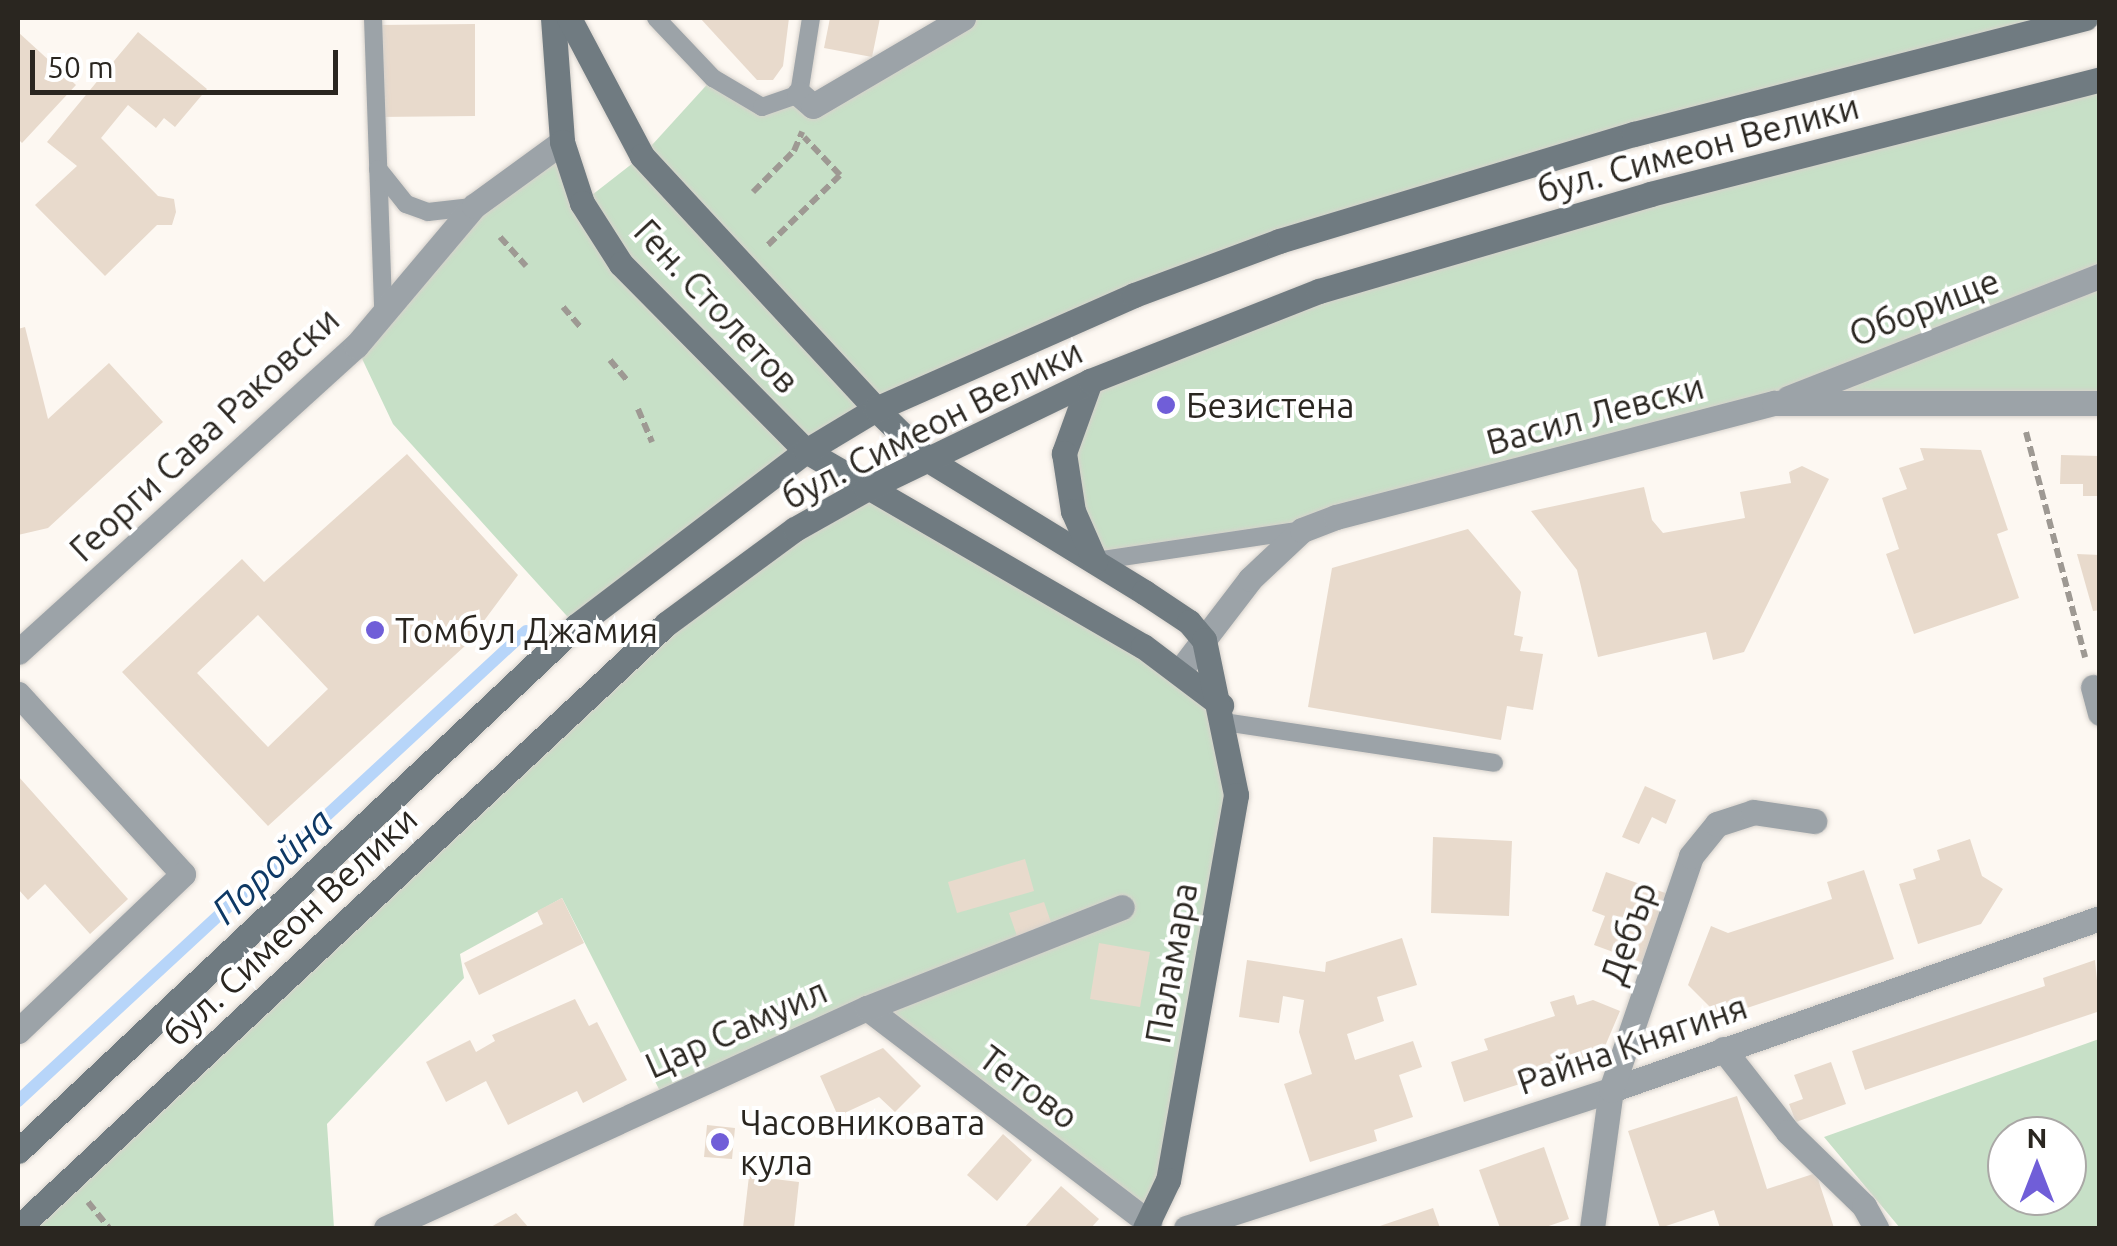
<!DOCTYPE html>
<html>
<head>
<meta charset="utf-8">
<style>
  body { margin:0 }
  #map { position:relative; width:2117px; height:1246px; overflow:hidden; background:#fdf8f2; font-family:Ubuntu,sans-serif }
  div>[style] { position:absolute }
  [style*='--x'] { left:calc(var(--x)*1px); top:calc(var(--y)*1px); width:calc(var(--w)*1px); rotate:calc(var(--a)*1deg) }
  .green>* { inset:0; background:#c7e0c7 }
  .stream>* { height:12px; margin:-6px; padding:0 6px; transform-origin:6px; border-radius:6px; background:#b7d5f9 }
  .building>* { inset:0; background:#e8dacc }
  .path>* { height:6px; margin-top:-3px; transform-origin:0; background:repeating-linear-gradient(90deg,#9e9993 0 10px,transparent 0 15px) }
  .roads { filter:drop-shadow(0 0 2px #d7d2cc) drop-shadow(0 0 2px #d7d2cc) }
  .lane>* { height:18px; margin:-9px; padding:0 9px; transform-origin:9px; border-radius:9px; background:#9ca3a8 }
  .street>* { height:25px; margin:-12.5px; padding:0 12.5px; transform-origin:12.5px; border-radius:12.5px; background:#9ca3a8 }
  .secondary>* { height:25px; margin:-12.5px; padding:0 12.5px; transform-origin:12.5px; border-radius:12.5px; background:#707b81 }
  .dots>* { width:28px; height:28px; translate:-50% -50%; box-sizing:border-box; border:5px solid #fff; border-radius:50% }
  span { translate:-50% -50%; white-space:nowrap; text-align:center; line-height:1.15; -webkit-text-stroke:8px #fff; paint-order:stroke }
  .street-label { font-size:35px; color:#2a2620 }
  .poi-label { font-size:35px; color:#2a2620 }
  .left { translate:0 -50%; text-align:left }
  .water-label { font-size:38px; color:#0e3965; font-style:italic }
  .frame { position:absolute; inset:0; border:20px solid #2a2620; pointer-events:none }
  .north { position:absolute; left:1987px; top:1116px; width:100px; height:100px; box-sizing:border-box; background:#fff; border:2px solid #aaa8a6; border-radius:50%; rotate:0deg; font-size:28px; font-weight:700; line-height:40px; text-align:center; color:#2a2620 }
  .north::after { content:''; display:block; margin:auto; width:35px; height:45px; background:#705ed8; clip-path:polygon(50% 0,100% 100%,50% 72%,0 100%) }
  .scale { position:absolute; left:30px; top:50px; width:308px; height:45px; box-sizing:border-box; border:5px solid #2a2620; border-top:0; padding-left:12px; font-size:30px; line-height:35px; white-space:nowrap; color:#2a2620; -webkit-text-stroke:8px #fff; paint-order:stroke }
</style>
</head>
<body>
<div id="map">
  <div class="green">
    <i style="clip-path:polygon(963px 18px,2085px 18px,1279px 241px,876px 409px,576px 626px,393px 424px,356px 346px,441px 238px,562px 142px,583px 202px,642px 156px,713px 78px,762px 107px,799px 94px,813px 106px)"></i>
    <i style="clip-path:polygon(2099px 79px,2099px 403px,1774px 403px,1336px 517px,1095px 561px,1064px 453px,1090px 381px,1319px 291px)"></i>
    <i style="clip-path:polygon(866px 489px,1221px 705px,1236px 795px,1149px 1223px,867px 1008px,664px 1099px,562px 898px,460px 954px,464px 978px,327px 1124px,334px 1228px,18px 1228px,666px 624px)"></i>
    <i style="clip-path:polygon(evenodd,2099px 1039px,2099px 1228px,1900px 1228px,1824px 1137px,2099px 1039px,2067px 1136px,2067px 1196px,2007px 1196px,2007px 1136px,2067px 1136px)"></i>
  </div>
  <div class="stream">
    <i style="--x:18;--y:1101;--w:692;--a:-42.77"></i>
  </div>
  <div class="building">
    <i style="clip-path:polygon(700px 18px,789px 18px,783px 66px,773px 80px,757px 80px)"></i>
    <i style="clip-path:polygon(830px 18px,880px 18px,872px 57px,824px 48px)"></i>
    <i style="clip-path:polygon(475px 24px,475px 116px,378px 117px,377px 25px)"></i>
    <i style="clip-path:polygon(18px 32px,76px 85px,22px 143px,18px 139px)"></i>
    <i style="clip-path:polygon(138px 32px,207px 89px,175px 127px,164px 118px,156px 128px,128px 105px,101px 138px,158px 196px,174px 199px,176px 212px,172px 225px,157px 225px,105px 276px,35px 205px,77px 166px,47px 142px)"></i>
    <i style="clip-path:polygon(25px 327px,48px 419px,109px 363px,163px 422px,48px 528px,18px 535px,18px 329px)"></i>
    <i style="clip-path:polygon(1920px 448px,1981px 450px,2008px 530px,1997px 534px,2019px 598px,1914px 634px,1886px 554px,1899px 549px,1882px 498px,1907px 489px,1899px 468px,1924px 460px)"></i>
    <i style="clip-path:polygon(evenodd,407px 454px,518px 575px,466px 645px,268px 826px,122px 672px,242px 559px,264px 582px,407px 454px,258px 615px,328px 689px,268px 747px,197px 673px,258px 615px)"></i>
    <i style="clip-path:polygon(2061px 455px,2100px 456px,2100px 496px,2083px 496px,2083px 484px,2060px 484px)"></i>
    <i style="clip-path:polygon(1802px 466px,1829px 479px,1744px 652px,1713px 660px,1706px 632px,1598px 657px,1577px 570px,1531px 511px,1644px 487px,1652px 520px,1663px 533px,1745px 518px,1740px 492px,1791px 483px,1789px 472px)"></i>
    <i style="clip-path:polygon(1468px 529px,1521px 592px,1514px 635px,1523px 637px,1520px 651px,1543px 654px,1533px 710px,1507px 706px,1501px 740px,1308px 707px,1332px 568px)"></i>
    <i style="clip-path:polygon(2077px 554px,2100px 555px,2100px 610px,2093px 611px)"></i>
    <i style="clip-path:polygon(18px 776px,128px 899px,90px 934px,45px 884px,28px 900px,18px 889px)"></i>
    <i style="clip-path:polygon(1645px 786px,1676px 800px,1666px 824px,1652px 817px,1639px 844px,1622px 837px)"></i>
    <i style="clip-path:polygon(1433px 837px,1512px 841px,1509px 916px,1431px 913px)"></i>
    <i style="clip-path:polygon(1970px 839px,1982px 876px,2003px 889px,1981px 924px,1918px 944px,1899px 884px,1916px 879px,1913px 869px,1940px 860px,1937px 850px)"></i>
    <i style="clip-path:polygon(1025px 859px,1034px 891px,957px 913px,948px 882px)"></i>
    <i style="clip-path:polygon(1864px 870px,1894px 959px,1720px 1017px,1688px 985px,1711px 926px,1728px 933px,1832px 899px,1827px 882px)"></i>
    <i style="clip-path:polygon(1606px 872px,1671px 895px,1646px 964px,1594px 945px,1605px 916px,1592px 911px)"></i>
    <i style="clip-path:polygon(562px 898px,584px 943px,479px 995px,464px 963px,543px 924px,537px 911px)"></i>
    <i style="clip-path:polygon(1044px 902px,1053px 928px,1018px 939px,1009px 913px)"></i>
    <i style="clip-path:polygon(1402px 938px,1417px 985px,1377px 997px,1384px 1021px,1347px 1034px,1355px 1060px,1413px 1041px,1422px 1067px,1399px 1075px,1413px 1117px,1374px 1130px,1377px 1141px,1310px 1162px,1284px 1084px,1312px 1074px,1299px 1032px,1304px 1000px,1283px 996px,1279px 1023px,1239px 1017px,1247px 960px,1325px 972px,1326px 962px)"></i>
    <i style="clip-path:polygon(1099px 943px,1150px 952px,1140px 1007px,1090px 999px)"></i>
    <i style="clip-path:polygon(2095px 960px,2100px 1011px,1865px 1090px,1852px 1051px,2045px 986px,2043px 978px)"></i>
    <i style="clip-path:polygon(1574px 995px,1577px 1005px,1593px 1000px,1620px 1011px,1600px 1058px,1464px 1102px,1451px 1062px,1488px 1050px,1484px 1039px,1555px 1016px,1550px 1002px)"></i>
    <i style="clip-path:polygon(575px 999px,589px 1026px,597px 1022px,627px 1080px,583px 1103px,577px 1091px,508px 1125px,486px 1081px,446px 1102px,426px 1062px,470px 1040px,476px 1052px,495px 1041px,492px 1035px)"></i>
    <i style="clip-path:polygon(883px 1048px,921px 1086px,895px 1112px,879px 1097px,838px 1116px,820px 1076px)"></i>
    <i style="clip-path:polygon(1831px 1062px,1846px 1104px,1796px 1122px,1789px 1104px,1803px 1099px,1794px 1075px)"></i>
    <i style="clip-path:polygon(1737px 1096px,1767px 1189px,1816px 1173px,1834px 1228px,1720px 1228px,1714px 1210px,1660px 1228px,1628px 1131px)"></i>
    <i style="clip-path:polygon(707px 1125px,735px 1128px,732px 1159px,704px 1157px)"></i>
    <i style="clip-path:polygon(1003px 1134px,1032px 1160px,997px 1201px,967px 1175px)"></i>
    <i style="clip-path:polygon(1544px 1147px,1569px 1219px,1543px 1228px,1500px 1228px,1479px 1170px)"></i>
    <i style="clip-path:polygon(749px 1176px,799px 1182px,794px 1228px,743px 1228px)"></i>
    <i style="clip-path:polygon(1061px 1186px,1099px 1219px,1091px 1228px,1024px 1228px)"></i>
    <i style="clip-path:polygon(1433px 1208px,1440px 1228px,1374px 1228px)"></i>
    <i style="clip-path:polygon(516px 1213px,529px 1228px,489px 1228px)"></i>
  </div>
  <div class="path">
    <i style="--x:753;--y:192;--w:58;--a:-45"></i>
    <i style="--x:794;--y:151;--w:21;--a:-67"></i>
    <i style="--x:500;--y:237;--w:39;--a:48"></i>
    <i style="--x:768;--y:245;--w:100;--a:-44.2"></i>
    <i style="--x:840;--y:175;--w:52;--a:-133.5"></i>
    <i style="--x:563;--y:307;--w:28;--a:49"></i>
    <i style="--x:610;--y:360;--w:26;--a:50"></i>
    <i style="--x:638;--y:409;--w:36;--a:67"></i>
    <i style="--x:2026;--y:432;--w:233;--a:75.3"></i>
    <i style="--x:88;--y:1202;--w:33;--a:51"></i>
  </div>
  <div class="roads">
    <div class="lane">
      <i style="--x:373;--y:18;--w:293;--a:88"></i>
      <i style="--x:656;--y:18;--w:83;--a:46.5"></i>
      <i style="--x:713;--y:78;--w:57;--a:30.6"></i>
      <i style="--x:762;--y:107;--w:39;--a:-19"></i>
      <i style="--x:799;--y:94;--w:77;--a:-81"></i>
      <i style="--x:378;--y:169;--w:45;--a:51.3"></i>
      <i style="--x:406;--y:204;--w:23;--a:20"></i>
      <i style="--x:428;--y:212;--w:44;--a:-6.5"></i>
      <i style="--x:1095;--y:561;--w:209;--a:-8.5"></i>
      <i style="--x:1224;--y:722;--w:273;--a:8.6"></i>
    </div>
    <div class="street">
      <i style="--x:799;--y:94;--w:18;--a:41"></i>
      <i style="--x:813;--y:106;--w:174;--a:-30.4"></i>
      <i style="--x:1788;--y:398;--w:335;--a:-21.4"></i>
      <i style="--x:18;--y:652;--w:456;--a:-42.2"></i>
      <i style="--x:356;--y:346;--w:183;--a:-49.9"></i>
      <i style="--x:474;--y:206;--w:109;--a:-36"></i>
      <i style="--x:1179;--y:672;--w:117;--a:-52.6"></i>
      <i style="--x:1250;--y:579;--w:71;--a:-43.3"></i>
      <i style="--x:1302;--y:530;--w:36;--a:-21"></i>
      <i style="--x:1336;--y:517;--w:453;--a:-14.6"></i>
      <i style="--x:1774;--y:403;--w:326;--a:0"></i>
      <i style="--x:2093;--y:687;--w:27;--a:75"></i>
      <i style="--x:18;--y:694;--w:244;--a:47.5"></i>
      <i style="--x:183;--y:874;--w:228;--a:136.4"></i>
      <i style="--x:867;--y:1008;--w:355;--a:37.3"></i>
      <i style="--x:1723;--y:1049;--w:105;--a:51.9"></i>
      <i style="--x:1788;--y:1132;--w:106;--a:44.2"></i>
      <i style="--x:1864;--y:1206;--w:25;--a:61"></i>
      <i style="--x:386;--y:1228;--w:529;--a:-24.58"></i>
      <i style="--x:867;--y:1008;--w:274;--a:-21.6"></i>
      <i style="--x:1186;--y:1228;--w:447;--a:-18"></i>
      <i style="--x:1611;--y:1090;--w:518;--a:-19.38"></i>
      <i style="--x:1592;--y:1228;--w:139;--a:-82.2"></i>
      <i style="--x:1611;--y:1090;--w:247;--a:-71.1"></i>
      <i style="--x:1691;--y:856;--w:41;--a:-50.9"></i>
      <i style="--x:1717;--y:824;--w:38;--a:-18"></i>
      <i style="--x:1753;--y:812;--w:62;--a:8.4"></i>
    </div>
    <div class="secondary">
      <i style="--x:553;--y:18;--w:124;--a:85.8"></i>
      <i style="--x:562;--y:142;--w:64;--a:71.8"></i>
      <i style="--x:582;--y:203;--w:72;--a:57.4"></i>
      <i style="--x:621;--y:264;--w:263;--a:45.3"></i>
      <i style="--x:806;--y:451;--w:389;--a:30.1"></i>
      <i style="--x:1143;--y:646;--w:98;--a:37.1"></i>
      <i style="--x:569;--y:18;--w:156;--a:62.1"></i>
      <i style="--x:642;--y:156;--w:345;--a:47.2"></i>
      <i style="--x:876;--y:409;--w:71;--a:44.4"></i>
      <i style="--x:927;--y:459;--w:255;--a:31.5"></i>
      <i style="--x:1144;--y:592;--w:54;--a:33.7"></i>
      <i style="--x:1189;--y:622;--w:23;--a:50"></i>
      <i style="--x:1204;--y:640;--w:158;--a:78.3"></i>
      <i style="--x:1236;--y:795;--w:391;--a:100"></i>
      <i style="--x:1168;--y:1180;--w:53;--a:115.6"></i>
      <i style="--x:1090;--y:381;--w:77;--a:109.9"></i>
      <i style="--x:1064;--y:453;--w:59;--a:81.2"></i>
      <i style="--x:1073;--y:511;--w:55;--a:66.3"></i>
      <i style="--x:18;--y:1151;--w:766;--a:-43.25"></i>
      <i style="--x:576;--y:626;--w:289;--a:-37.3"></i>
      <i style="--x:806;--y:451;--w:82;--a:-31"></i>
      <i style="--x:876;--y:409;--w:282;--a:-23.8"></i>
      <i style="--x:1134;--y:295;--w:155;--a:-20.4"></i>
      <i style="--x:1279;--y:241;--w:371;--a:-16.8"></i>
      <i style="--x:1634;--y:134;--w:466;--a:-14.4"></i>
      <i style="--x:18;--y:1228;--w:886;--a:-42.99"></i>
      <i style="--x:666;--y:624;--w:160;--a:-36.4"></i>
      <i style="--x:795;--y:529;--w:81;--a:-29.4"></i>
      <i style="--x:866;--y:489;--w:249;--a:-25.7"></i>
      <i style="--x:1090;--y:381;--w:246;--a:-21.5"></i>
      <i style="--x:1319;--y:291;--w:345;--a:-16.3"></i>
      <i style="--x:1650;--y:194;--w:464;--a:-14.3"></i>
    </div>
  </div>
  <div class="dots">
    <i style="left:1166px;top:405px;background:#705ed8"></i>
    <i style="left:375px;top:630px;background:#705ed8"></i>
    <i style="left:720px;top:1142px;background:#705ed8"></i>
  </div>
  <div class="street-label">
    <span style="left:1698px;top:148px;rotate:-15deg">бул. Симеон Велики</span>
    <span style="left:717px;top:306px;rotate:47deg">Ген. Столетов</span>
    <span style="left:1924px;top:307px;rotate:-21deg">Оборище</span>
    <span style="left:1595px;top:414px;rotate:-15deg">Васил Левски</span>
    <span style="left:932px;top:424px;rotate:-27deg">бул. Симеон Велики</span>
    <span style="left:204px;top:434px;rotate:-43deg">Георги Сава Раковски</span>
    <span style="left:290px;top:926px;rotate:-43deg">бул. Симеон Велики</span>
    <span style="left:1628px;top:933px;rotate:-71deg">Дебър</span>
    <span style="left:1171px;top:963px;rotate:-80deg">Паламара</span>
    <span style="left:736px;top:1028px;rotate:-24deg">Цар Самуил</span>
    <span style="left:1632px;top:1044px;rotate:-19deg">Райна Княгиня</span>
    <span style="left:1029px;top:1087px;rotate:37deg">Тетово</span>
  </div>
  <div class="poi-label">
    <span class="left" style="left:1186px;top:405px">Безистена</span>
    <span class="left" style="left:395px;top:630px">Томбул Джамия</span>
    <span class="left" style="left:740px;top:1142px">Часовниковата<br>кула</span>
  </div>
  <div class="water-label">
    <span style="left:272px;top:866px;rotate:-43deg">Поройна</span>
  </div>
  <div class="frame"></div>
  <div class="north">N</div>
  <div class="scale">50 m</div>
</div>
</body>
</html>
